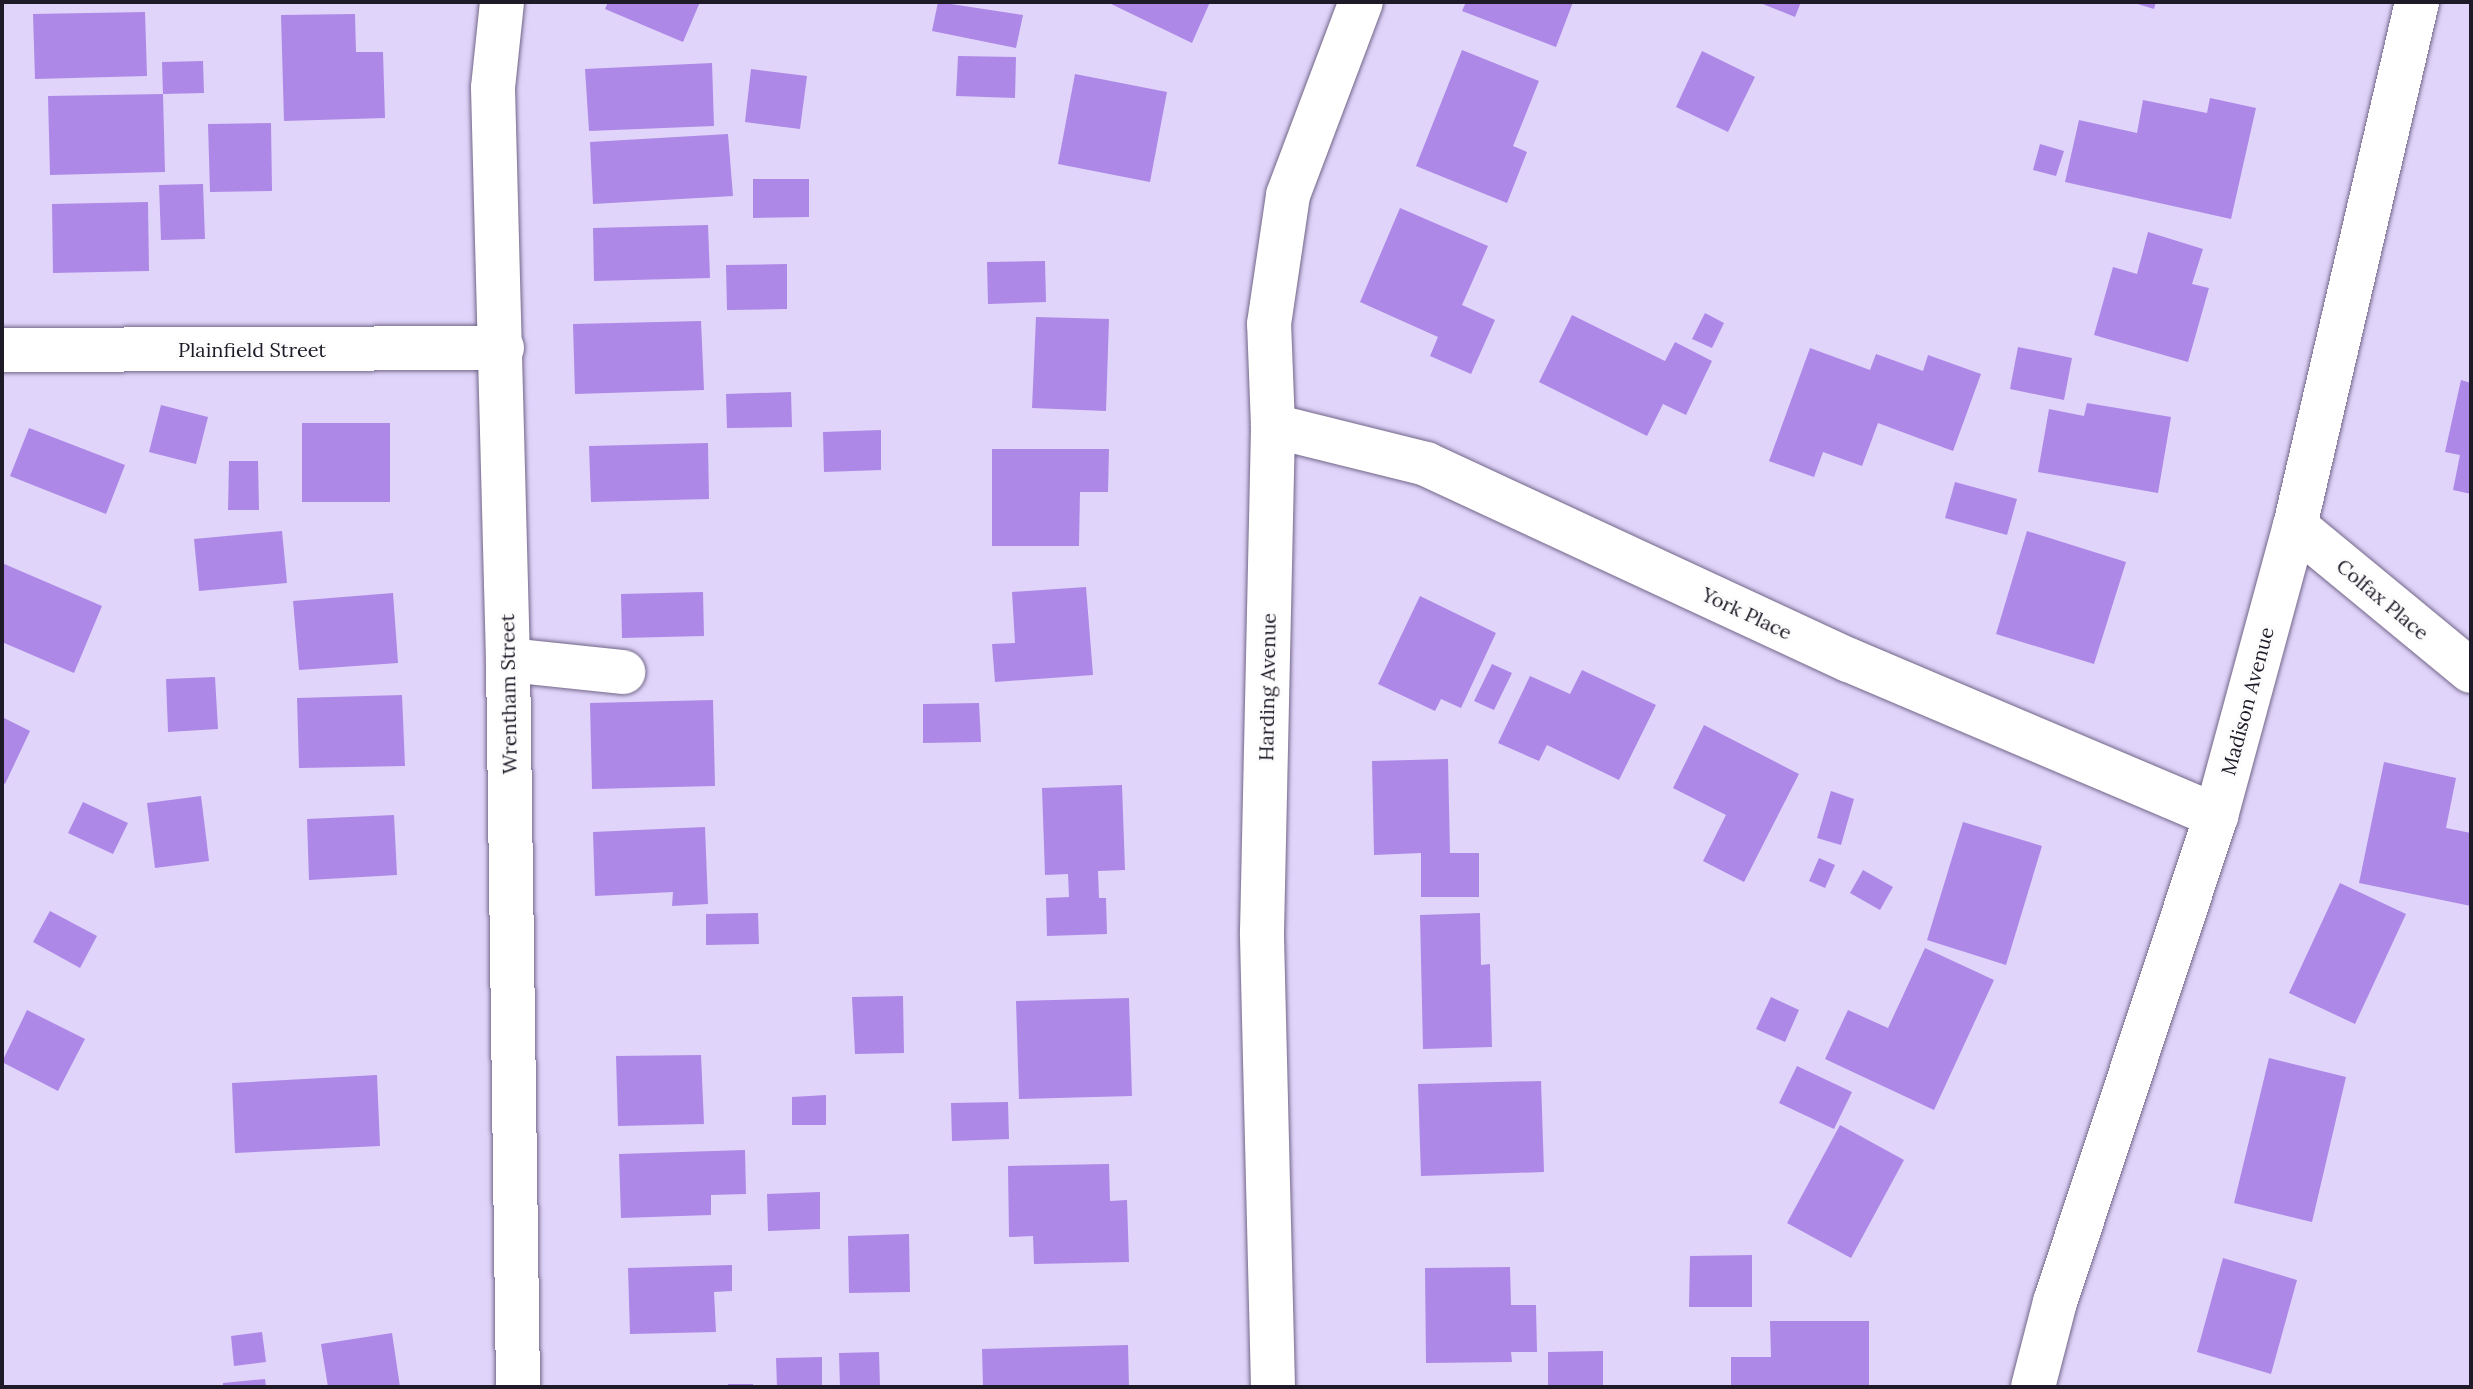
<!DOCTYPE html>
<html>
<head>
<meta charset="utf-8">
<style>
  body { margin:0 }
  #map { position:relative; width:2473px; height:1389px; overflow:hidden; background:#e0d4fa; font-family:Lora,serif }
  div>[style] { position:absolute }
  [style*='--x'] { left:calc(var(--x)*1px); top:calc(var(--y)*1px); width:calc(var(--w)*1px); rotate:calc(var(--a)*1deg) }
  .building>* { inset:0; background:#ad88e7 }
  .roads { filter:drop-shadow(0 0 2px #726688) drop-shadow(0 0 2px #726688) }
  .minor>* { height:44px; margin:-22px; padding:0 22px; transform-origin:22px; border-radius:22px; background:#fff }
  span { translate:-50% -50%; white-space:nowrap; text-align:center; line-height:1.15; -webkit-text-stroke:6px #fcfcfc; paint-order:stroke }
  .street-label { font-size:20px; color:#1f1a27 }
  .frame { position:absolute; inset:0; border:4px solid #1f1a27; pointer-events:none }
</style>
</head>
<body>
<div id="map">
  <div class="building">
    <i style="clip-path:polygon(608px 2px,700px 2px,683px 42px,605px 9px)"></i>
    <i style="clip-path:polygon(938px 2px,1023px 15px,1016px 48px,932px 31px)"></i>
    <i style="clip-path:polygon(1107px 2px,1210px 2px,1192px 43px)"></i>
    <i style="clip-path:polygon(1466px 2px,1573px 2px,1556px 47px,1462px 11px)"></i>
    <i style="clip-path:polygon(1758px 2px,1801px 2px,1795px 17px)"></i>
    <i style="clip-path:polygon(2131px 2px,2156px 2px,2154px 9px)"></i>
    <i style="clip-path:polygon(145px 12px,147px 76px,35px 79px,33px 14px)"></i>
    <i style="clip-path:polygon(355px 14px,356px 52px,383px 52px,385px 118px,284px 121px,281px 15px)"></i>
    <i style="clip-path:polygon(1462px 50px,1539px 81px,1513px 146px,1527px 152px,1507px 203px,1416px 166px)"></i>
    <i style="clip-path:polygon(1702px 51px,1755px 77px,1728px 132px,1676px 107px)"></i>
    <i style="clip-path:polygon(958px 56px,1016px 57px,1015px 98px,956px 96px)"></i>
    <i style="clip-path:polygon(203px 61px,204px 93px,163px 94px,165px 172px,50px 175px,48px 96px,163px 94px,162px 62px)"></i>
    <i style="clip-path:polygon(712px 63px,714px 126px,589px 131px,585px 69px)"></i>
    <i style="clip-path:polygon(751px 69px,807px 76px,800px 129px,745px 122px)"></i>
    <i style="clip-path:polygon(1075px 74px,1167px 92px,1150px 182px,1058px 164px)"></i>
    <i style="clip-path:polygon(2210px 98px,2256px 108px,2231px 219px,2065px 182px,2079px 120px,2137px 133px,2143px 100px,2207px 113px)"></i>
    <i style="clip-path:polygon(271px 123px,272px 191px,210px 192px,208px 124px)"></i>
    <i style="clip-path:polygon(728px 134px,733px 196px,593px 204px,590px 142px)"></i>
    <i style="clip-path:polygon(2040px 144px,2064px 151px,2056px 176px,2033px 170px)"></i>
    <i style="clip-path:polygon(753px 179px,809px 179px,809px 217px,753px 218px)"></i>
    <i style="clip-path:polygon(203px 184px,205px 239px,161px 240px,159px 185px)"></i>
    <i style="clip-path:polygon(148px 202px,149px 271px,53px 273px,52px 204px)"></i>
    <i style="clip-path:polygon(1400px 208px,1488px 246px,1462px 305px,1495px 320px,1471px 374px,1430px 356px,1438px 337px,1360px 302px)"></i>
    <i style="clip-path:polygon(708px 225px,710px 278px,594px 281px,593px 228px)"></i>
    <i style="clip-path:polygon(2148px 232px,2203px 249px,2192px 284px,2209px 288px,2188px 362px,2094px 335px,2113px 267px,2137px 274px)"></i>
    <i style="clip-path:polygon(1045px 261px,1046px 302px,988px 304px,987px 262px)"></i>
    <i style="clip-path:polygon(787px 264px,787px 309px,727px 310px,726px 265px)"></i>
    <i style="clip-path:polygon(1705px 313px,1724px 323px,1712px 348px,1692px 339px)"></i>
    <i style="clip-path:polygon(1572px 315px,1665px 361px,1675px 342px,1712px 361px,1686px 415px,1663px 404px,1647px 436px,1539px 382px)"></i>
    <i style="clip-path:polygon(1036px 317px,1109px 319px,1106px 411px,1032px 408px)"></i>
    <i style="clip-path:polygon(701px 321px,704px 390px,575px 394px,573px 324px)"></i>
    <i style="clip-path:polygon(2018px 347px,2072px 358px,2064px 400px,2010px 389px)"></i>
    <i style="clip-path:polygon(1810px 348px,1870px 370px,1876px 354px,1923px 371px,1928px 355px,1981px 374px,1953px 451px,1878px 423px,1862px 466px,1823px 452px,1814px 477px,1769px 461px)"></i>
    <i style="clip-path:polygon(2461px 380px,2471px 383px,2471px 494px,2453px 490px,2460px 455px,2445px 452px)"></i>
    <i style="clip-path:polygon(791px 392px,792px 427px,727px 428px,726px 394px)"></i>
    <i style="clip-path:polygon(2087px 403px,2171px 417px,2158px 493px,2038px 472px,2049px 409px,2084px 416px)"></i>
    <i style="clip-path:polygon(161px 405px,208px 417px,196px 464px,149px 452px)"></i>
    <i style="clip-path:polygon(302px 423px,390px 423px,390px 502px,302px 502px)"></i>
    <i style="clip-path:polygon(29px 428px,125px 465px,106px 514px,10px 476px)"></i>
    <i style="clip-path:polygon(881px 430px,881px 470px,824px 472px,823px 432px)"></i>
    <i style="clip-path:polygon(708px 443px,709px 499px,591px 502px,589px 446px)"></i>
    <i style="clip-path:polygon(992px 449px,1109px 449px,1108px 492px,1080px 492px,1079px 546px,992px 546px)"></i>
    <i style="clip-path:polygon(229px 461px,258px 461px,259px 510px,228px 510px)"></i>
    <i style="clip-path:polygon(1955px 482px,2017px 499px,2007px 535px,1945px 518px)"></i>
    <i style="clip-path:polygon(282px 531px,287px 583px,199px 591px,194px 539px)"></i>
    <i style="clip-path:polygon(2027px 531px,2126px 562px,2094px 664px,1996px 634px)"></i>
    <i style="clip-path:polygon(2px 563px,102px 606px,74px 673px,2px 642px)"></i>
    <i style="clip-path:polygon(1086px 587px,1093px 675px,995px 682px,992px 644px,1015px 643px,1012px 592px)"></i>
    <i style="clip-path:polygon(703px 592px,704px 636px,622px 638px,621px 594px)"></i>
    <i style="clip-path:polygon(393px 593px,398px 663px,299px 670px,293px 601px)"></i>
    <i style="clip-path:polygon(1420px 596px,1496px 633px,1461px 708px,1441px 699px,1435px 711px,1378px 684px)"></i>
    <i style="clip-path:polygon(1492px 664px,1512px 673px,1494px 710px,1474px 701px)"></i>
    <i style="clip-path:polygon(1582px 670px,1656px 705px,1619px 780px,1547px 745px,1539px 761px,1498px 743px,1530px 676px,1570px 694px)"></i>
    <i style="clip-path:polygon(215px 677px,218px 729px,168px 732px,166px 679px)"></i>
    <i style="clip-path:polygon(402px 695px,405px 766px,299px 768px,297px 698px)"></i>
    <i style="clip-path:polygon(713px 700px,715px 786px,592px 789px,590px 703px)"></i>
    <i style="clip-path:polygon(979px 703px,981px 742px,923px 743px,923px 704px)"></i>
    <i style="clip-path:polygon(2px 717px,30px 731px,5px 784px,2px 782px)"></i>
    <i style="clip-path:polygon(1704px 725px,1799px 774px,1744px 882px,1703px 861px,1726px 815px,1673px 788px)"></i>
    <i style="clip-path:polygon(1448px 759px,1450px 853px,1479px 853px,1479px 897px,1421px 897px,1421px 853px,1374px 855px,1372px 761px)"></i>
    <i style="clip-path:polygon(2384px 762px,2456px 778px,2446px 828px,2471px 833px,2471px 906px,2359px 883px)"></i>
    <i style="clip-path:polygon(1122px 785px,1125px 870px,1098px 871px,1099px 898px,1106px 898px,1107px 934px,1047px 936px,1046px 898px,1069px 897px,1068px 874px,1045px 875px,1042px 788px)"></i>
    <i style="clip-path:polygon(1831px 791px,1854px 799px,1841px 845px,1817px 838px)"></i>
    <i style="clip-path:polygon(201px 796px,209px 861px,155px 868px,147px 803px)"></i>
    <i style="clip-path:polygon(83px 802px,128px 823px,113px 854px,68px 833px)"></i>
    <i style="clip-path:polygon(394px 815px,397px 875px,309px 880px,307px 819px)"></i>
    <i style="clip-path:polygon(1963px 822px,2042px 846px,2006px 965px,1927px 940px)"></i>
    <i style="clip-path:polygon(705px 827px,708px 904px,672px 906px,673px 892px,595px 896px,593px 832px)"></i>
    <i style="clip-path:polygon(1819px 858px,1835px 865px,1825px 888px,1809px 881px)"></i>
    <i style="clip-path:polygon(1863px 870px,1893px 887px,1880px 910px,1850px 893px)"></i>
    <i style="clip-path:polygon(2340px 883px,2406px 914px,2355px 1024px,2289px 993px)"></i>
    <i style="clip-path:polygon(50px 911px,97px 936px,80px 968px,33px 942px)"></i>
    <i style="clip-path:polygon(758px 913px,759px 944px,706px 945px,706px 914px)"></i>
    <i style="clip-path:polygon(1480px 913px,1481px 965px,1490px 964px,1492px 1047px,1423px 1049px,1420px 915px)"></i>
    <i style="clip-path:polygon(1925px 948px,1994px 980px,1934px 1110px,1825px 1059px,1848px 1010px,1888px 1028px)"></i>
    <i style="clip-path:polygon(903px 996px,904px 1053px,855px 1054px,852px 997px)"></i>
    <i style="clip-path:polygon(1771px 997px,1799px 1010px,1785px 1042px,1756px 1029px)"></i>
    <i style="clip-path:polygon(1129px 998px,1132px 1096px,1019px 1099px,1016px 1001px)"></i>
    <i style="clip-path:polygon(27px 1010px,85px 1039px,58px 1091px,2px 1062px)"></i>
    <i style="clip-path:polygon(701px 1055px,704px 1124px,618px 1126px,616px 1056px)"></i>
    <i style="clip-path:polygon(2269px 1058px,2346px 1077px,2312px 1222px,2234px 1203px)"></i>
    <i style="clip-path:polygon(1797px 1066px,1852px 1092px,1834px 1129px,1779px 1103px)"></i>
    <i style="clip-path:polygon(377px 1075px,380px 1146px,235px 1153px,232px 1083px)"></i>
    <i style="clip-path:polygon(1541px 1081px,1544px 1172px,1421px 1176px,1418px 1084px)"></i>
    <i style="clip-path:polygon(826px 1095px,826px 1125px,792px 1125px,792px 1097px)"></i>
    <i style="clip-path:polygon(1008px 1102px,1009px 1139px,952px 1141px,951px 1103px)"></i>
    <i style="clip-path:polygon(1840px 1125px,1904px 1160px,1851px 1258px,1787px 1223px)"></i>
    <i style="clip-path:polygon(745px 1150px,746px 1194px,711px 1195px,711px 1215px,621px 1218px,619px 1154px)"></i>
    <i style="clip-path:polygon(1109px 1164px,1110px 1201px,1127px 1200px,1129px 1262px,1034px 1264px,1033px 1236px,1009px 1237px,1008px 1166px)"></i>
    <i style="clip-path:polygon(820px 1192px,820px 1229px,768px 1231px,767px 1194px)"></i>
    <i style="clip-path:polygon(909px 1234px,910px 1292px,849px 1293px,848px 1236px)"></i>
    <i style="clip-path:polygon(1752px 1255px,1752px 1307px,1689px 1307px,1690px 1256px)"></i>
    <i style="clip-path:polygon(2223px 1258px,2297px 1280px,2271px 1374px,2197px 1352px)"></i>
    <i style="clip-path:polygon(732px 1265px,732px 1291px,714px 1292px,716px 1332px,630px 1334px,628px 1268px)"></i>
    <i style="clip-path:polygon(1510px 1267px,1511px 1305px,1536px 1305px,1537px 1352px,1511px 1352px,1512px 1362px,1426px 1363px,1425px 1268px)"></i>
    <i style="clip-path:polygon(1770px 1321px,1869px 1321px,1869px 1387px,1731px 1387px,1731px 1357px,1771px 1357px)"></i>
    <i style="clip-path:polygon(262px 1332px,266px 1362px,234px 1366px,231px 1336px)"></i>
    <i style="clip-path:polygon(392px 1333px,400px 1387px,328px 1387px,321px 1344px)"></i>
    <i style="clip-path:polygon(1128px 1345px,1129px 1387px,983px 1387px,982px 1349px)"></i>
    <i style="clip-path:polygon(1603px 1351px,1603px 1387px,1548px 1387px,1548px 1352px)"></i>
    <i style="clip-path:polygon(879px 1352px,880px 1387px,840px 1387px,839px 1353px)"></i>
    <i style="clip-path:polygon(822px 1357px,822px 1387px,777px 1387px,776px 1358px)"></i>
    <i style="clip-path:polygon(265px 1379px,266px 1387px,223px 1387px,223px 1383px)"></i>
    <i style="clip-path:polygon(728px 1384px,753px 1384px,753px 1387px,728px 1387px)"></i>
  </div>
  <div class="roads">
    <div class="minor">
      <i style="--x:502;--y:2;--w:86;--a:96"></i>
      <i style="--x:493;--y:88;--w:572;--a:88.5"></i>
      <i style="--x:508;--y:660;--w:727;--a:89.21"></i>
      <i style="--x:2;--y:350;--w:500;--a:-0.23"></i>
      <i style="--x:1273;--y:426;--w:158;--a:13.9"></i>
      <i style="--x:1426;--y:464;--w:466;--a:24.9"></i>
      <i style="--x:1849;--y:660;--w:399;--a:23"></i>
      <i style="--x:2295;--y:526;--w:228;--a:39.5"></i>
      <i style="--x:508;--y:660;--w:116;--a:6"></i>
      <i style="--x:1273;--y:1387;--w:455;--a:-91.4"></i>
      <i style="--x:1262;--y:932;--w:506;--a:-88.75"></i>
      <i style="--x:1273;--y:426;--w:102;--a:-92.2"></i>
      <i style="--x:1269;--y:324;--w:130;--a:-81.6"></i>
      <i style="--x:1288;--y:195;--w:206;--a:-69.3"></i>
      <i style="--x:2033;--y:1387;--w:88;--a:-75.5"></i>
      <i style="--x:2055;--y:1302;--w:512;--a:-71.67"></i>
      <i style="--x:2216;--y:816;--w:301;--a:-74.8"></i>
      <i style="--x:2295;--y:526;--w:538;--a:-76.89"></i>
    </div>
  </div>
  <div class="street-label">
    <span style="left:252px;top:349px">Plainfield Street</span>
    <span style="left:2383px;top:599px;rotate:40deg">Colfax Place</span>
    <span style="left:1747px;top:613px;rotate:25deg">York Place</span>
    <span style="left:1267px;top:687px;rotate:-89deg">Harding Avenue</span>
    <span style="left:508px;top:694px;rotate:-91deg">Wrentham Street</span>
    <span style="left:2247px;top:701px;rotate:-75deg">Madison Avenue</span>
  </div>
  <div class="frame"></div>
</div>
</body>
</html>
